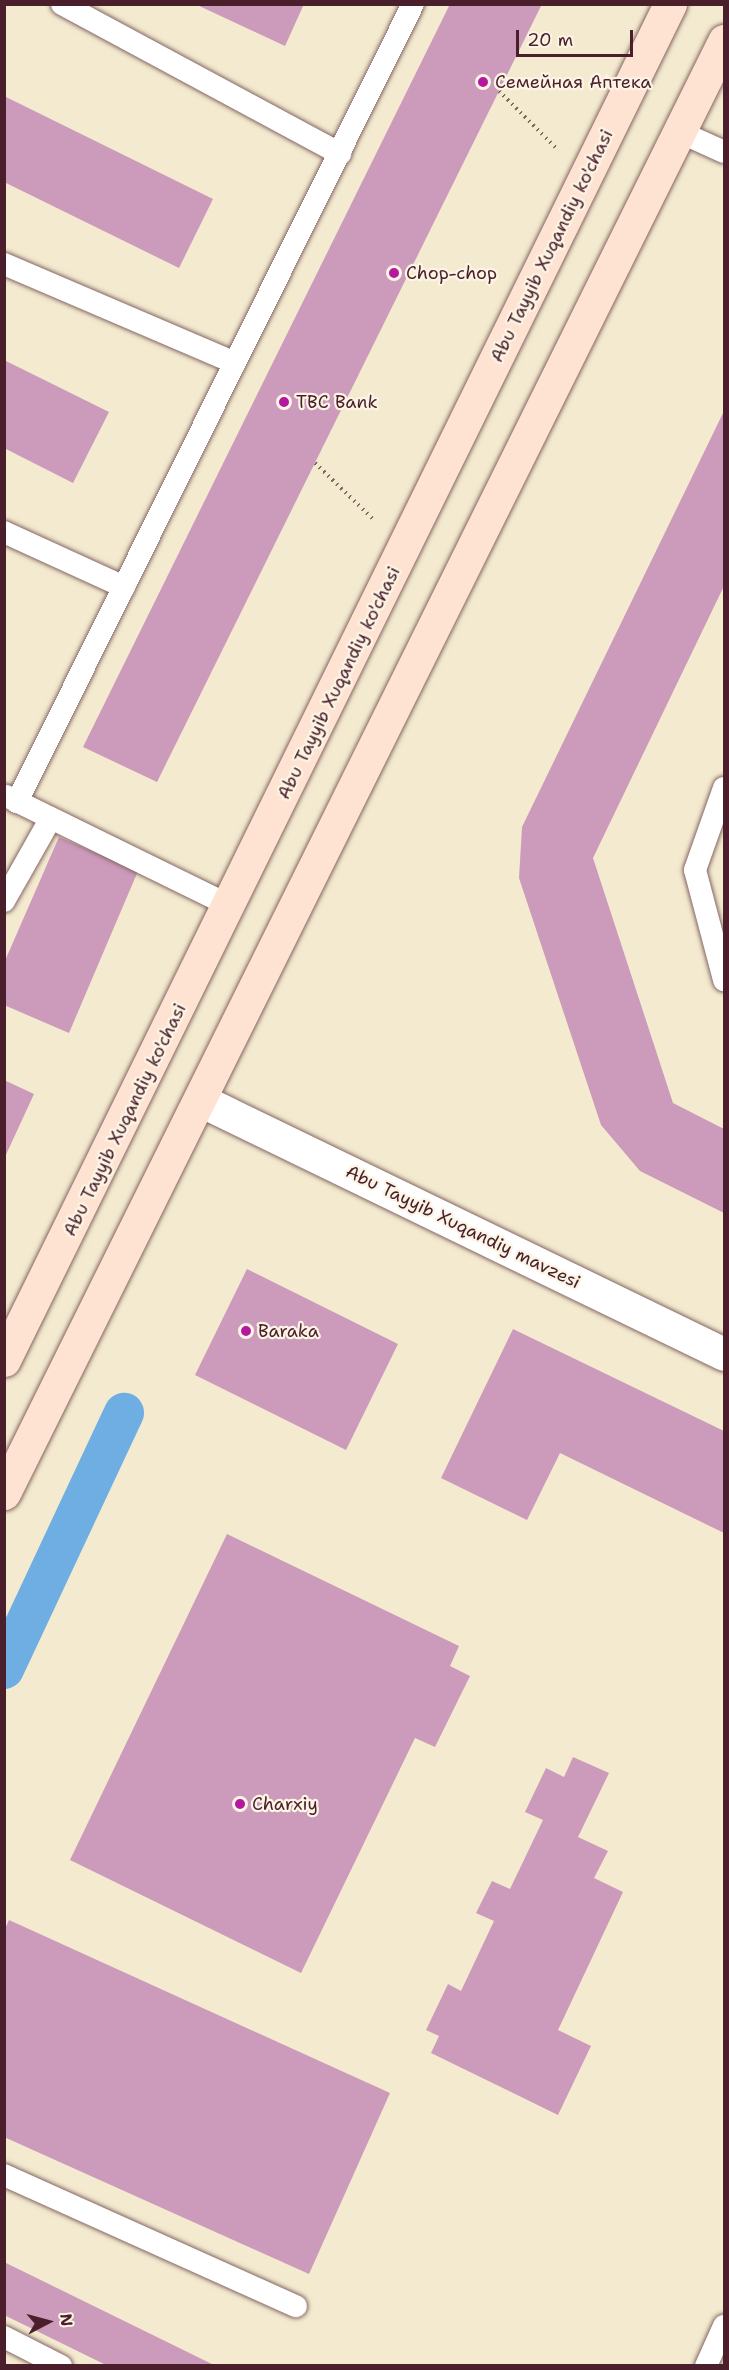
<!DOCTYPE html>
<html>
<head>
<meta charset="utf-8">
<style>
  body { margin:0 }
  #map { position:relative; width:729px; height:2370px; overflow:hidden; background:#f3eacf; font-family:"Shantell Sans",sans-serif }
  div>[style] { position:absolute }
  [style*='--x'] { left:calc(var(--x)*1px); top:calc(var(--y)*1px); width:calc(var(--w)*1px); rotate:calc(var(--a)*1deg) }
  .canal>* { height:40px; margin:-20px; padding:0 20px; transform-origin:20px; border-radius:20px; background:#6eaee2 }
  .building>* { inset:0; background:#cc9bbb }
  .path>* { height:4px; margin-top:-2px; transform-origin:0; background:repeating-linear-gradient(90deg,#856664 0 1.5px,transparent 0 6px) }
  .roads { filter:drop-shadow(0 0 2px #856664) drop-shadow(0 0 2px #856664) }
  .service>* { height:22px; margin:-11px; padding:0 11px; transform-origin:11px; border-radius:11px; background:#fff }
  .tertiary>* { height:33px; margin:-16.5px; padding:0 16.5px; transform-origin:16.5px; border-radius:16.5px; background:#fff }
  .secondary>* { height:33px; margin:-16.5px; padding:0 16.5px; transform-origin:16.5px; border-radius:16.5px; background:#fee3d2 }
  .dots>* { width:16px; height:16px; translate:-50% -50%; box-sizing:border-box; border:3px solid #fcf5e5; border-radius:50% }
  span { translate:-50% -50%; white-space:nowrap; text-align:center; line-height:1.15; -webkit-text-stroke:4.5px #fcf5e5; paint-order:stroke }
  .poi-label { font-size:18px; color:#4a1f2b }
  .left { translate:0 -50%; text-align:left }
  .street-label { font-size:18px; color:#4a1f2b }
  .frame { position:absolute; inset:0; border:6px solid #4a1f2b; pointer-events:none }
  .north { position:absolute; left:18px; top:2292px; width:60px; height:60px; -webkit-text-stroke:4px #fcf5e5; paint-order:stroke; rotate:84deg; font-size:16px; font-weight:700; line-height:24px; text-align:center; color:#4a1f2b }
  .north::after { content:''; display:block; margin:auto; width:21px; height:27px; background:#4a1f2b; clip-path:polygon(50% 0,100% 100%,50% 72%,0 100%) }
  .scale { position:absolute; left:516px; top:30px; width:117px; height:27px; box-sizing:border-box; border:3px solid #4a1f2b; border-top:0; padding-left:8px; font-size:18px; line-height:21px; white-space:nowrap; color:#4a1f2b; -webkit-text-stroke:4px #fcf5e5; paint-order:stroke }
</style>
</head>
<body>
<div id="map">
  <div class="canal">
    <i style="--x:4;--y:1669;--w:283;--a:-64.9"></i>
  </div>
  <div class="building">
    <i style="clip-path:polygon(195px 4px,304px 4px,285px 46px)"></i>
    <i style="clip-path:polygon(450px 4px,542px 4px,157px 782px,83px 747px)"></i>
    <i style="clip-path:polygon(4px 96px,213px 199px,179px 268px,4px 182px)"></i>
    <i style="clip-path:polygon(4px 360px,109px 412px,73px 483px,4px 448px)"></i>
    <i style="clip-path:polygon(724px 411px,724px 586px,593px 858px,673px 1103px,724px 1129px,724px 1213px,640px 1171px,601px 1125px,519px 878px,522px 827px)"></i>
    <i style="clip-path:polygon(59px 837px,138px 871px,69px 1033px,4px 1005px,4px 963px)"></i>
    <i style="clip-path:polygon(4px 1080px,34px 1094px,4px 1159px)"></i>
    <i style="clip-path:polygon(247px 1269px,398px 1344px,346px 1450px,195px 1375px)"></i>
    <i style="clip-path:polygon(513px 1329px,724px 1431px,724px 1533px,560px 1453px,527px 1520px,441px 1478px)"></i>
    <i style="clip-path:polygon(227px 1534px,459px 1646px,450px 1666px,470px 1676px,435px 1747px,415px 1738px,301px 1973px,70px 1860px)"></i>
    <i style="clip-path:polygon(573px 1757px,609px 1773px,578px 1837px,608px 1851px,594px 1878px,623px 1892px,558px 2030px,591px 2046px,558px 2115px,431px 2053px,439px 2036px,426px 2030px,448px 1984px,461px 1991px,494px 1921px,476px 1913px,492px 1881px,510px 1889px,543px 1820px,525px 1812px,546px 1768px,564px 1777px)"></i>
    <i style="clip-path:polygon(9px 1920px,390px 2093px,309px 2274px,4px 2137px,4px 1931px)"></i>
    <i style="clip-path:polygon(4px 2262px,216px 2366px,108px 2366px,4px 2315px)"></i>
  </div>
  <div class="path">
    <i style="--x:499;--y:91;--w:83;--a:45"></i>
    <i style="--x:315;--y:463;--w:83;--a:44"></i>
  </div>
  <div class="roads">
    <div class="service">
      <i style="--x:62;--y:4;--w:316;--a:28.3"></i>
      <i style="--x:680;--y:132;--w:48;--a:24.4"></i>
      <i style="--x:4;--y:264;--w:251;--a:23.2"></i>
      <i style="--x:4;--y:532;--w:132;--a:24.6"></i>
      <i style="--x:724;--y:788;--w:87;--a:109.5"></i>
      <i style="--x:695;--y:870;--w:114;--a:75.2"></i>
      <i style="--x:6;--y:796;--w:250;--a:26.1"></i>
      <i style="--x:17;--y:802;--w:891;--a:-63.61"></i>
      <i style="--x:4;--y:901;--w:95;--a:-60.5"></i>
      <i style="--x:4;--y:2175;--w:320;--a:24.2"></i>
      <i style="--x:4;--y:2337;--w:64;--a:27"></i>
      <i style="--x:706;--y:2366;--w:44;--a:-65.8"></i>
    </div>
    <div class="tertiary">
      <i style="--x:202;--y:1101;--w:580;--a:25.86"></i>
    </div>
    <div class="secondary">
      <i style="--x:4;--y:1360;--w:1511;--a:-63.84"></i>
      <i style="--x:4;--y:1493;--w:1621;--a:-63.62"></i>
    </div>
  </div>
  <div class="dots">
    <i style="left:483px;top:82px;background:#b5179e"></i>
    <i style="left:394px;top:273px;background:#b5179e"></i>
    <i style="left:284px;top:402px;background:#b5179e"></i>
    <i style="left:246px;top:1331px;background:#b5179e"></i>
    <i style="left:240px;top:1804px;background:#b5179e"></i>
  </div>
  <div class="poi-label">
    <span class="left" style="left:495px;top:82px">Семейная Аптека</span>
    <span class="left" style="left:406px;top:273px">Chop-chop</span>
    <span class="left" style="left:296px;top:402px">TBC Bank</span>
    <span class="left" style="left:258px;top:1331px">Baraka</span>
    <span class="left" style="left:252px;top:1804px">Charxiy</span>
  </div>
  <div class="street-label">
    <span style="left:552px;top:246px;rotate:-64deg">Abu Tayyib Xuqandiy ko'chasi</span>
    <span style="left:339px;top:683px;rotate:-64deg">Abu Tayyib Xuqandiy ko'chasi</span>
    <span style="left:125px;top:1120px;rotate:-64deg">Abu Tayyib Xuqandiy ko'chasi</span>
    <span style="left:463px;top:1227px;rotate:26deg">Abu Tayyib Xuqandiy mavzesi</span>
  </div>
  <div class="frame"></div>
  <div class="north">N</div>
  <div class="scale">20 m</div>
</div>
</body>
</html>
